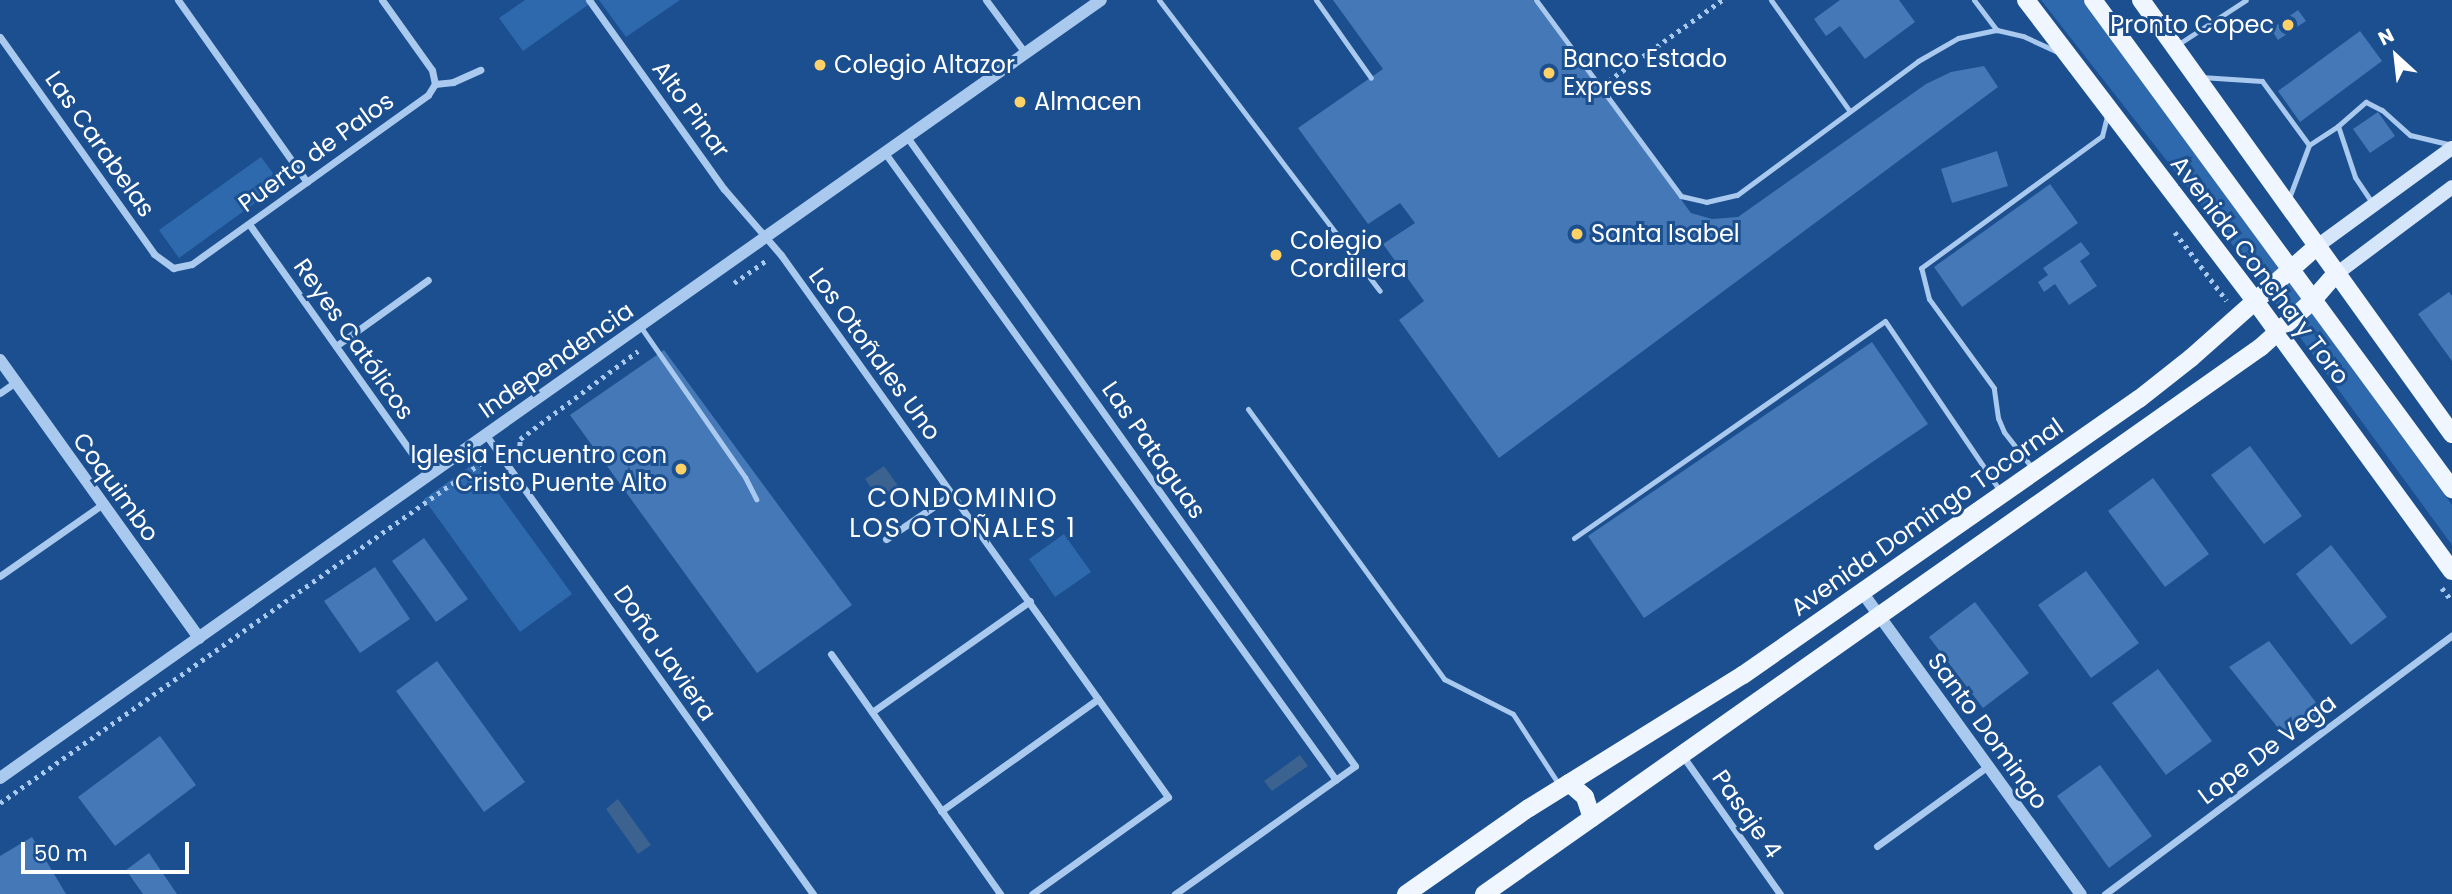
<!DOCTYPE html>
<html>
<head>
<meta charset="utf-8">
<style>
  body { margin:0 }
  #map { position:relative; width:2452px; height:894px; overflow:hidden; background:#1b4f8f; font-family:Poppins,sans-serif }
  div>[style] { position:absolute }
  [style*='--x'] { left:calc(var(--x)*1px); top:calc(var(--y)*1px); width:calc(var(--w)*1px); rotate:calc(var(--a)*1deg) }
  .green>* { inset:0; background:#2e69ad }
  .water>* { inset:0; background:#3c6290 }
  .building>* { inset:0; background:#4478b7 }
  .path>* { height:4.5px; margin-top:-2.25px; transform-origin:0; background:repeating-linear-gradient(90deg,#a9c9ee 0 3.5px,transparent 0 8.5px) }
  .service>* { height:5px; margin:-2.5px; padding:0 2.5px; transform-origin:2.5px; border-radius:2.5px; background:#a9c9ee }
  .minor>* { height:7px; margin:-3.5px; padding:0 3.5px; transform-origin:3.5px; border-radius:3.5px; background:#a9c9ee }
  .tertiary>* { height:12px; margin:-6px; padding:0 6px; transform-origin:6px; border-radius:6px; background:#a9c9ee }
  .secondary>* { height:14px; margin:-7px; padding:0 7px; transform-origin:7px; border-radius:7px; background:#d6e6fa }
  .primary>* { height:18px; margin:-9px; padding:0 9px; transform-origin:9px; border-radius:9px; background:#f0f6ff }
  .dots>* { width:19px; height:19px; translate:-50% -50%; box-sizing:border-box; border:4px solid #1b4f8f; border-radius:50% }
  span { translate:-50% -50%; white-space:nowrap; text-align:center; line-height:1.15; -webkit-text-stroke:6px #1b4f8f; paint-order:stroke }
  .poi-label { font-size:24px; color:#fff }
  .right { translate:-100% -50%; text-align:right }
  .left { translate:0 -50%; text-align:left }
  .street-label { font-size:24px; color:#fff }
  .neighbourhood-label { font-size:26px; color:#fff; letter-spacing:2px }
  .north { position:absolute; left:2361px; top:21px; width:70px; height:70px; -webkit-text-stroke:5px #1b4f8f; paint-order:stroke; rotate:333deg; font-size:19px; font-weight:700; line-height:28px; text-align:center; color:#fff }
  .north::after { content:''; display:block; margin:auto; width:24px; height:32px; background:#fff; clip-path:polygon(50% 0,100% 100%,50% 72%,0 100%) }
  .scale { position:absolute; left:21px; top:842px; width:168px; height:32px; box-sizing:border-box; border:4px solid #fff; border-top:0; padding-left:9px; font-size:21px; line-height:24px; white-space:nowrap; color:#fff; -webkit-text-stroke:5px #1b4f8f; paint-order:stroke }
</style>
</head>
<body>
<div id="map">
  <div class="green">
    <i style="clip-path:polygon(525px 0,595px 0,523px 51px,499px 18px)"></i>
    <i style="clip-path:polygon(599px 0,680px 0,626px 37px)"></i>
    <i style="clip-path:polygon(2041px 0,2083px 0,2452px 505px,2452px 545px,2232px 244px)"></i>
    <i style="clip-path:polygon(261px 157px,281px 184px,179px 258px,159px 230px)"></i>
    <i style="clip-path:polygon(476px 462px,572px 594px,520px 632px,424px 499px)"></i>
    <i style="clip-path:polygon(1064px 534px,1091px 572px,1055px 597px,1029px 559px)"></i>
  </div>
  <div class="water">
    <i style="clip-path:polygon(884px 466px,901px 490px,890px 498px,882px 486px,874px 492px,865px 479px)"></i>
    <i style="clip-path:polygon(1300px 755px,1308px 766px,1272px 791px,1264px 781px)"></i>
    <i style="clip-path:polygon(618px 799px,651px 845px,638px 854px,606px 809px)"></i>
  </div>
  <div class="building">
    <i style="clip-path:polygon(1333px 0,1533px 0,1691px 213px,1712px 219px,1738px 217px,1926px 84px,1951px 72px,1984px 66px,1998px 87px,1499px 458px,1399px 320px,1424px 301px,1383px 244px,1415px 223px,1400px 203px,1368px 224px,1298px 128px,1383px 69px)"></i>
    <i style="clip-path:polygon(1840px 0,1899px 0,1915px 22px,1865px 59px,1840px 26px,1826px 36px,1814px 19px)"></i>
    <i style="clip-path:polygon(2298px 10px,2306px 21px,2278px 40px,2271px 29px)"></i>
    <i style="clip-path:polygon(2360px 31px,2382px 61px,2300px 122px,2278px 91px)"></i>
    <i style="clip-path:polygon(2378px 112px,2395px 136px,2370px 153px,2353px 129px)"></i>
    <i style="clip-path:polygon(1997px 151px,2008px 186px,1952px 203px,1941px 169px)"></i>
    <i style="clip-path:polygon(2050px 184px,2078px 223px,1962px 307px,1934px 267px)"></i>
    <i style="clip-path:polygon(2081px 242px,2090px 254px,2080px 261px,2097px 286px,2069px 305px,2055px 284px,2044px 292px,2038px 282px,2048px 275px,2043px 268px)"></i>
    <i style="clip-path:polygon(2449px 292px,2452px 296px,2452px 361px,2418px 314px)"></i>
    <i style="clip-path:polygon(1872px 342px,1928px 424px,1644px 618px,1588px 536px)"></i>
    <i style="clip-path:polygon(664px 350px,852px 605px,757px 673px,570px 415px)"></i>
    <i style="clip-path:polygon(2250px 446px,2302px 516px,2264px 544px,2211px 475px)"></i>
    <i style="clip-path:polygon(2153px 478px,2209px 554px,2165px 587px,2108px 511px)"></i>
    <i style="clip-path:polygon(424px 538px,468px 599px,436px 622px,392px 561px)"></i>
    <i style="clip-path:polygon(2331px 545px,2387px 617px,2351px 645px,2296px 574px)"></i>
    <i style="clip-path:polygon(375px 567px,410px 619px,360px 653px,324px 601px)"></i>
    <i style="clip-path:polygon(2086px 571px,2139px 643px,2091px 678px,2038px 605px)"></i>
    <i style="clip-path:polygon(1975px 602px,2029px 673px,1983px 708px,1929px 637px)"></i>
    <i style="clip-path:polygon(2269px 641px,2324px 713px,2287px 739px,2229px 667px)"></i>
    <i style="clip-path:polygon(437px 661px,525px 782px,484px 812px,396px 691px)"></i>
    <i style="clip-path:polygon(2158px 669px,2212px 741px,2166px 775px,2112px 703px)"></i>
    <i style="clip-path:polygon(160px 736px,196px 785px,115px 846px,78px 797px)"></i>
    <i style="clip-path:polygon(2100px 765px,2152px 836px,2109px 868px,2057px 796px)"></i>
    <i style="clip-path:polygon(32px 837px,66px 894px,0 894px,0 856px)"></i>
    <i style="clip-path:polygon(149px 853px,177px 894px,143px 894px,126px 870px)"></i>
  </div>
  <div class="path">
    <i style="--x:1608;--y:81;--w:140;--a:-35.4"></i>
    <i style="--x:2175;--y:232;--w:86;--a:53"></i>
    <i style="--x:734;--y:283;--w:40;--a:-34.9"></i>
    <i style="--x:519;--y:454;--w:15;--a:-86"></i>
    <i style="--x:520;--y:439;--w:147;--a:-36.7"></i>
    <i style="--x:2442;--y:588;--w:16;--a:52"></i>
    <i style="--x:0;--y:803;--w:593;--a:-35.25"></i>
    <i style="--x:484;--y:461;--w:5;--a:22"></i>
  </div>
  <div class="service">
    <i style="--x:1159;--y:0;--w:365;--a:52.8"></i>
    <i style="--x:1316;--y:0;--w:95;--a:54.8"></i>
    <i style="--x:1536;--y:0;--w:244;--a:53.5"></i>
    <i style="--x:1681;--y:196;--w:26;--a:13"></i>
    <i style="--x:1706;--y:202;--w:32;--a:-13"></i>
    <i style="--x:1737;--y:195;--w:225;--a:-36.5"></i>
    <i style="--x:1918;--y:61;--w:46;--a:-29.9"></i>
    <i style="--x:1958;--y:38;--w:40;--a:-12"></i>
    <i style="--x:1997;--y:30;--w:27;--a:13"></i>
    <i style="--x:2023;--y:36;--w:41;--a:24.7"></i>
    <i style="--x:1771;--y:0;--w:135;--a:54.7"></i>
    <i style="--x:1974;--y:0;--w:38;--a:53"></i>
    <i style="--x:2177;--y:45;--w:82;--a:-33.1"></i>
    <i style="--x:2201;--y:77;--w:61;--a:3.8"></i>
    <i style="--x:2262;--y:81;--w:79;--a:53.7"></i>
    <i style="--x:2309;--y:145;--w:60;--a:110.6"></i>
    <i style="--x:2309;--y:145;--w:35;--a:-33"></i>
    <i style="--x:2373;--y:204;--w:32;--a:-124"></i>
    <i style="--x:2355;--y:177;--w:54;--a:-108.4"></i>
    <i style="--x:2338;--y:126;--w:37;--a:-41"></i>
    <i style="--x:2366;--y:102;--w:18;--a:27"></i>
    <i style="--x:2382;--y:110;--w:38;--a:42"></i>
    <i style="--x:2410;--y:135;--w:43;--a:13.4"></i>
    <i style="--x:640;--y:326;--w:184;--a:55.2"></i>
    <i style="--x:745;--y:477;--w:25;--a:63"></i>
    <i style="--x:1248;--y:409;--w:334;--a:54"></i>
    <i style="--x:1444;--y:679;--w:77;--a:26.9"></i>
    <i style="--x:1513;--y:714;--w:86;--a:56.9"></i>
    <i style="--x:2033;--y:469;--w:47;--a:-128.1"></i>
    <i style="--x:2004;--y:432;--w:15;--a:-113"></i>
    <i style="--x:1998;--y:418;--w:30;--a:-98"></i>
    <i style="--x:1994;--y:388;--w:110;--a:-126.1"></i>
    <i style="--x:1929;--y:299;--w:32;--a:-104"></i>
    <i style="--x:1921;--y:268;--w:224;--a:-36.1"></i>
    <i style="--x:2102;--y:136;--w:21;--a:-76"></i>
    <i style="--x:1574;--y:538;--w:379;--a:-34.9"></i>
    <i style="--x:1885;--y:321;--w:205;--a:55.9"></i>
  </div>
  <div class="minor">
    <i style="--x:178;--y:0;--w:223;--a:54.7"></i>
    <i style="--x:382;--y:0;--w:86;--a:54.5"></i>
    <i style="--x:432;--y:70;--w:14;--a:78"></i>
    <i style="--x:589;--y:0;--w:232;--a:54.5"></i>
    <i style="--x:724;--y:189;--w:87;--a:49.2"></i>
    <i style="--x:781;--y:255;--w:666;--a:54.47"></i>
    <i style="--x:1168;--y:797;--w:167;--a:144.5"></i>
    <i style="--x:986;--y:0;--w:67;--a:53.5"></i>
    <i style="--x:0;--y:37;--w:266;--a:54.6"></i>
    <i style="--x:154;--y:254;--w:24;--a:36"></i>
    <i style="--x:173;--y:268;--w:19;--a:-12"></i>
    <i style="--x:192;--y:264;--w:290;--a:-35.6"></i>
    <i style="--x:428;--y:95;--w:13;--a:-58"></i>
    <i style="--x:435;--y:84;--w:18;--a:-6"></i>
    <i style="--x:453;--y:82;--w:30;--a:-24"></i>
    <i style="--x:907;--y:137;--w:772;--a:54.54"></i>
    <i style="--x:1355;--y:766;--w:221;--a:144.6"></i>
    <i style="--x:885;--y:153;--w:772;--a:54.27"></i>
    <i style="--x:249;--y:224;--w:309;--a:54.6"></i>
    <i style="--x:336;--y:346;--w:113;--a:-35.7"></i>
    <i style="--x:0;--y:393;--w:19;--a:-35"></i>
    <i style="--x:486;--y:435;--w:564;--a:54.53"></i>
    <i style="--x:886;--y:539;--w:80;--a:-34.3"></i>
    <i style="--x:0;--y:576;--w:126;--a:-35"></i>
    <i style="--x:831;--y:654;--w:294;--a:54.8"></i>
    <i style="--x:872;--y:712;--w:193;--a:-35.1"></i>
    <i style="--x:1682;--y:755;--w:170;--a:54.8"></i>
    <i style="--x:941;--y:811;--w:193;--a:-35.5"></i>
    <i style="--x:1877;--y:846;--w:137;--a:-35.8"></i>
    <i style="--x:2105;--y:894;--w:433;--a:-36.7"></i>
  </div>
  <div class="tertiary">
    <i style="--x:0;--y:360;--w:342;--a:54.4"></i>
    <i style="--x:1862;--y:592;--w:373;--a:54.1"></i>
    <i style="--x:0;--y:778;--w:1348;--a:-35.25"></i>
  </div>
  <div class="secondary">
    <i style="--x:2316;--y:247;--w:168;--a:-36.1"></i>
    <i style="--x:2335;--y:275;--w:146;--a:-36.9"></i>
  </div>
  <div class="primary">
    <i style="--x:2026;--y:0;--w:378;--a:52.7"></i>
    <i style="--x:2255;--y:301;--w:334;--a:53.9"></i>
    <i style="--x:2093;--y:0;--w:607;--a:53.72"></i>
    <i style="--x:2141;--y:0;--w:534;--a:54.38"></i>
    <i style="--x:1569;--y:783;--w:21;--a:41"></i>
    <i style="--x:1585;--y:797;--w:22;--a:72"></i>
    <i style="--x:1406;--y:894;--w:150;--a:-35"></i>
    <i style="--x:1529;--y:808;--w:252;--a:-31.9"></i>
    <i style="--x:1743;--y:675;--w:483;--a:-34.9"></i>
    <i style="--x:2139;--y:399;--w:66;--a:-38.3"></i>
    <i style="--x:2191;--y:358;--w:167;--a:-41.6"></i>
    <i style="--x:1484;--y:894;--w:950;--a:-35.15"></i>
    <i style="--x:2261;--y:347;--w:69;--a:-42"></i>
    <i style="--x:2312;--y:301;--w:35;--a:-49"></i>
  </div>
  <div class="dots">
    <i style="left:2288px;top:25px;background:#ffd166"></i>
    <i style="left:820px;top:65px;background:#ffd166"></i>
    <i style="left:1549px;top:73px;background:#ffd166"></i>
    <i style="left:1020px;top:102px;background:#ffd166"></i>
    <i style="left:1577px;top:234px;background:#ffd166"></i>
    <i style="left:1276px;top:255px;background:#ffd166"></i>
    <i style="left:681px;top:469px;background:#ffd166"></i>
  </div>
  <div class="poi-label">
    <span class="right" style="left:2274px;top:25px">Pronto Copec</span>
    <span class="left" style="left:1563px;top:73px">Banco Estado<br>Express</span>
    <span class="left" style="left:834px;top:65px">Colegio Altazor</span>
    <span class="left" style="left:1034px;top:102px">Almacen</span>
    <span class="left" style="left:1591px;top:234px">Santa Isabel</span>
    <span class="left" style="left:1290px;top:255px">Colegio<br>Cordillera</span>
    <span class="right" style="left:667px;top:469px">Iglesia Encuentro con<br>Cristo Puente Alto</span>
  </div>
  <div class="street-label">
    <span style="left:691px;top:109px;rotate:54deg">Alto Pinar</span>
    <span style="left:100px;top:144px;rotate:55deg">Las Carabelas</span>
    <span style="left:316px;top:152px;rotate:-36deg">Puerto de Palos</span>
    <span style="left:2260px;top:270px;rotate:53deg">Avenida Concha y Toro</span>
    <span style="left:354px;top:339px;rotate:55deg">Reyes Católicos</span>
    <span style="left:875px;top:354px;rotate:54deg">Los Otoñales Uno</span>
    <span style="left:556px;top:360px;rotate:-35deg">Independencia</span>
    <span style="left:1154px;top:450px;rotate:55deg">Las Pataguas</span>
    <span style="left:116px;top:487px;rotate:54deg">Coquimbo</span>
    <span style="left:1927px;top:517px;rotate:-35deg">Avenida Domingo Tocornal</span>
    <span style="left:665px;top:653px;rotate:55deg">Doña Javiera</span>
    <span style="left:1988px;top:731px;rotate:54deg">Santo Domingo</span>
    <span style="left:2267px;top:749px;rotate:-37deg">Lope De Vega</span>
    <span style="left:1747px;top:814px;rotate:55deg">Pasaje 4</span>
  </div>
  <div class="neighbourhood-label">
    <span style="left:963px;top:514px">CONDOMINIO<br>LOS OTOÑALES 1</span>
  </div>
  <div class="north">N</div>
  <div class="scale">50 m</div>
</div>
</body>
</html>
